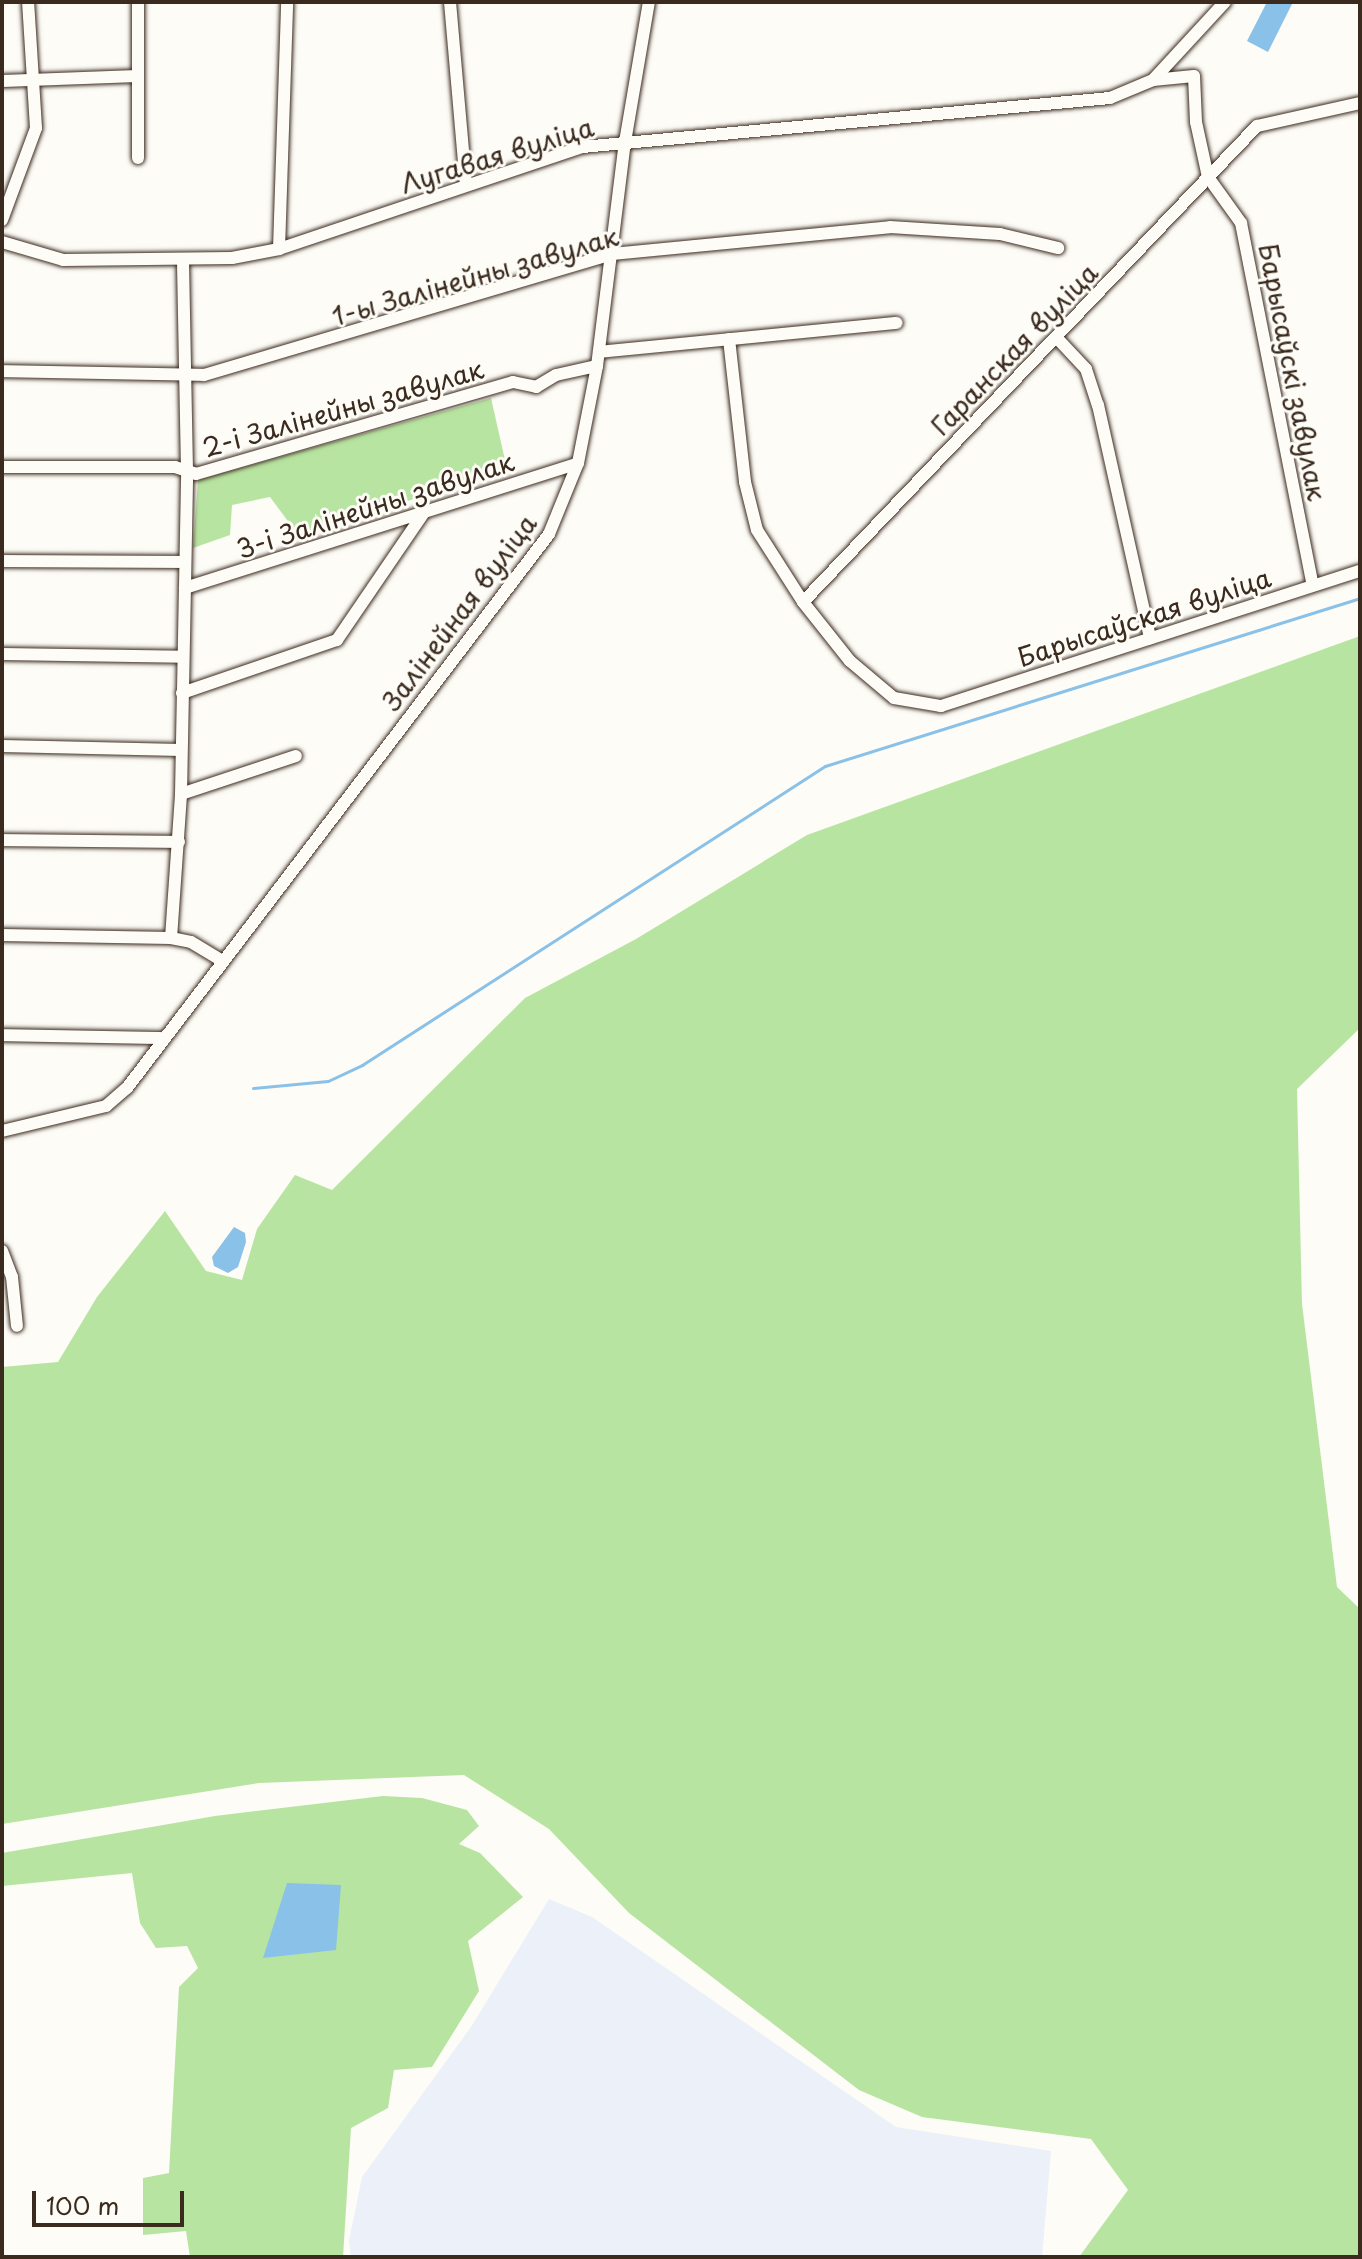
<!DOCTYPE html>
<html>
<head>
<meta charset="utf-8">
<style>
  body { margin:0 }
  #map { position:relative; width:1362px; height:2259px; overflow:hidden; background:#fdfcf7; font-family:"Playpen Sans",sans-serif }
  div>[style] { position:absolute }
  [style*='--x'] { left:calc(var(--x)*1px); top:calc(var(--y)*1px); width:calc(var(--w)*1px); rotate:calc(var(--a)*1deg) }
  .built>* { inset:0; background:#ecf0f8 }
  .green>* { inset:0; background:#b8e4a1 }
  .water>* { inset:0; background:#89c1e8 }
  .stream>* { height:3px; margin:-1.5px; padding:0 1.5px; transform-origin:1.5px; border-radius:1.5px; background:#89c1e8 }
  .roads { filter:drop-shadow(0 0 2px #3b2a1e) drop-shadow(0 0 2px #3b2a1e) }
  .minor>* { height:12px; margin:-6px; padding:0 6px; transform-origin:6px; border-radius:6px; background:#fdfcf7 }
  span { translate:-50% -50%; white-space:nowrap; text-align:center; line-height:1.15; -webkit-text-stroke:6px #fdfcf7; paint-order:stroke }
  .street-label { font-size:26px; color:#3b2a1e }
  .frame { position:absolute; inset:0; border:4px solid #3b2a1e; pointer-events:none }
  .scale { position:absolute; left:32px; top:2191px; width:152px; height:36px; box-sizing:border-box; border:4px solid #3b2a1e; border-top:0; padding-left:10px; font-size:24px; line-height:28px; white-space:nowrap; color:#3b2a1e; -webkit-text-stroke:6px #fdfcf7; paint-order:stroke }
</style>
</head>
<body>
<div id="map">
  <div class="built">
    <i style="clip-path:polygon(549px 1899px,592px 1917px,896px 2127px,1051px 2151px,1042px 2257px,351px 2257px,349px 2241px,362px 2177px,471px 2027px)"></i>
  </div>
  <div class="green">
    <i style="clip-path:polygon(491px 398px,507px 469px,299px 536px,270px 497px,232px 505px,230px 535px,193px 548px,198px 480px)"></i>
    <i style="clip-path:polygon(1360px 636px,1360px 1028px,1297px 1089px,1302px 1304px,1337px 1587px,1360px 1609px,1360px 2257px,1079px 2257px,1128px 2190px,1091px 2139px,922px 2117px,859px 2090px,629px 1913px,549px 1829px,464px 1775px,259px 1783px,2px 1824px,2px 1367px,58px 1362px,97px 1297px,165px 1211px,206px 1271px,242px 1280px,257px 1229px,295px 1175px,332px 1190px,525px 998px,636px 939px,807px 835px)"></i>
    <i style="clip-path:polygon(383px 1796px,422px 1798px,467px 1810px,479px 1826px,459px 1844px,480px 1853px,523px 1897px,468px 1941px,479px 1991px,432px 2067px,394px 2070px,388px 2108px,351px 2128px,343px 2257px,190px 2257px,186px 2231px,143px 2235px,143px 2178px,169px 2173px,179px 1987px,198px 1968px,187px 1946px,156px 1948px,140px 1923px,132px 1873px,2px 1886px,2px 1853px,215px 1816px)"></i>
  </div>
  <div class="water">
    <i style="clip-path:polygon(1267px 2px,1293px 2px,1268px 52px,1247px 41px)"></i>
    <i style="clip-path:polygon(234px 1227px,245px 1233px,246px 1242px,238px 1267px,228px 1273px,214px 1266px,212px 1257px)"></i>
    <i style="clip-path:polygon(287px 1883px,341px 1885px,336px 1950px,263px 1958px)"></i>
  </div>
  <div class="stream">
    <i style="--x:253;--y:1088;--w:75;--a:-5.3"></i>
    <i style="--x:328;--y:1081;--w:38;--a:-25"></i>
    <i style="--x:362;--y:1065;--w:551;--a:-32.85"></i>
    <i style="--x:825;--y:766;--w:561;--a:-17.43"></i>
  </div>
  <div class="roads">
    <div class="minor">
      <i style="--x:450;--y:2;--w:183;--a:85"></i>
      <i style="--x:1153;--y:80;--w:106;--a:-47.3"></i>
      <i style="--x:2;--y:81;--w:136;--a:-2.1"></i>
      <i style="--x:138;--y:158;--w:156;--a:-90"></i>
      <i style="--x:2;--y:220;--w:98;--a:-69.7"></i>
      <i style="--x:36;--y:128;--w:126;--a:-93.6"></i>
      <i style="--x:2;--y:242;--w:64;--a:16.4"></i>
      <i style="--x:63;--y:260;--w:169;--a:-0.7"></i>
      <i style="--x:232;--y:258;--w:48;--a:-10.8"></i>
      <i style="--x:279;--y:249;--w:320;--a:-18.6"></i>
      <i style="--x:582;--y:147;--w:530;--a:-5.3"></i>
      <i style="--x:1110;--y:98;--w:47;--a:-22.7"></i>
      <i style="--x:1153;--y:80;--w:41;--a:-5.6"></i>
      <i style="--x:1194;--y:76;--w:46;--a:87.5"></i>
      <i style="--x:1196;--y:122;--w:56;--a:77.7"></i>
      <i style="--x:1208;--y:177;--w:57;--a:54.3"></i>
      <i style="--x:1241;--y:223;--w:369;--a:78.8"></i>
      <i style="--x:279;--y:249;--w:247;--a:-88.1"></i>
      <i style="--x:1056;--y:337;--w:44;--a:46.8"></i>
      <i style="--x:1086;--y:369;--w:38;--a:72"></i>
      <i style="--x:1098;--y:405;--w:239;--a:77.4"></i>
      <i style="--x:729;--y:339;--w:144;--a:83.6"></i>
      <i style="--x:745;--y:482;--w:49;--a:76"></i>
      <i style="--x:757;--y:530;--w:85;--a:57.4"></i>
      <i style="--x:803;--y:602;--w:75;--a:51.5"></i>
      <i style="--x:850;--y:661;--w:57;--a:40.1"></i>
      <i style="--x:894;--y:698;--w:48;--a:9.7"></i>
      <i style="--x:941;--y:706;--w:440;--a:-17.9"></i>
      <i style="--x:599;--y:352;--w:299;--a:-5.6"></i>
      <i style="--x:2;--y:371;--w:202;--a:1.1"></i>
      <i style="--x:204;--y:375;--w:426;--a:-16.5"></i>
      <i style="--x:612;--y:254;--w:279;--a:-5.5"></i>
      <i style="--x:890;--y:227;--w:110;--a:3.6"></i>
      <i style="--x:1000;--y:234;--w:60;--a:13.6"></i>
      <i style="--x:2;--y:467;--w:173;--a:0"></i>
      <i style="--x:175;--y:467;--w:22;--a:18"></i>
      <i style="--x:196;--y:474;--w:330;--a:-16.2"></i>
      <i style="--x:513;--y:382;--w:24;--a:12"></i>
      <i style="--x:536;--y:387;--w:23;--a:-31"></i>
      <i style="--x:556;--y:375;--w:42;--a:-12.4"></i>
      <i style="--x:2;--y:561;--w:183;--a:0.3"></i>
      <i style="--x:185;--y:588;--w:412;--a:-17.6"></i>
      <i style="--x:803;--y:602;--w:658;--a:-46.36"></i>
      <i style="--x:1257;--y:126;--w:106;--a:-12.6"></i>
      <i style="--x:2;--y:654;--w:181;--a:0.9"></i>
      <i style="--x:182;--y:693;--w:164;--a:-18.9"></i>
      <i style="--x:337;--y:640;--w:153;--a:-55.7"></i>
      <i style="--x:2;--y:746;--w:179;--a:1.3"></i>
      <i style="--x:181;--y:794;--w:121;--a:-18.3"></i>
      <i style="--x:2;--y:840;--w:177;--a:0.6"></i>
      <i style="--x:2;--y:935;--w:169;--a:1"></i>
      <i style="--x:171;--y:938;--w:20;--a:11"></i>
      <i style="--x:191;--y:942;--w:37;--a:31"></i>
      <i style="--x:171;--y:938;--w:144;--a:-86"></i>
      <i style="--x:181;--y:794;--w:323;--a:-88.9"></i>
      <i style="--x:187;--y:471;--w:210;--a:-91.1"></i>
      <i style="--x:2;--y:1035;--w:163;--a:1.1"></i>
      <i style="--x:2;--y:1131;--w:107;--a:-13.5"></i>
      <i style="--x:106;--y:1106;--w:28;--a:-41"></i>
      <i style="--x:127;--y:1088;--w:696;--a:-52.7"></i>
      <i style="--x:549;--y:534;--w:77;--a:-67.8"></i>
      <i style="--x:578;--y:463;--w:99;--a:-78.9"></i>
      <i style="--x:597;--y:366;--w:226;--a:-82.9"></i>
      <i style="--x:625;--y:142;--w:142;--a:-80.3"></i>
      <i style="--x:2;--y:1251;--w:28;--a:69"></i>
      <i style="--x:12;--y:1277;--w:49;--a:84.2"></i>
    </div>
  </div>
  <div class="street-label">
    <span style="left:497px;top:155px;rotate:-17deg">Лугавая вуліца</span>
    <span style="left:475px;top:276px;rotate:-16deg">1-ы Залінейны завулак</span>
    <span style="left:1014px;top:349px;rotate:-46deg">Гаранская вуліца</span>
    <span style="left:1293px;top:372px;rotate:79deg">Барысаўскі завулак</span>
    <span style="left:343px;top:408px;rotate:-16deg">2-і Залінейны завулак</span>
    <span style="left:375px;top:505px;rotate:-18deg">3-і Залінейны завулак</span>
    <span style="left:459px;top:612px;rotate:-53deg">Залінейная вуліца</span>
    <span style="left:1144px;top:617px;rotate:-18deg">Барысаўская вуліца</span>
  </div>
  <div class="frame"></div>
  <div class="scale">100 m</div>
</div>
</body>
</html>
